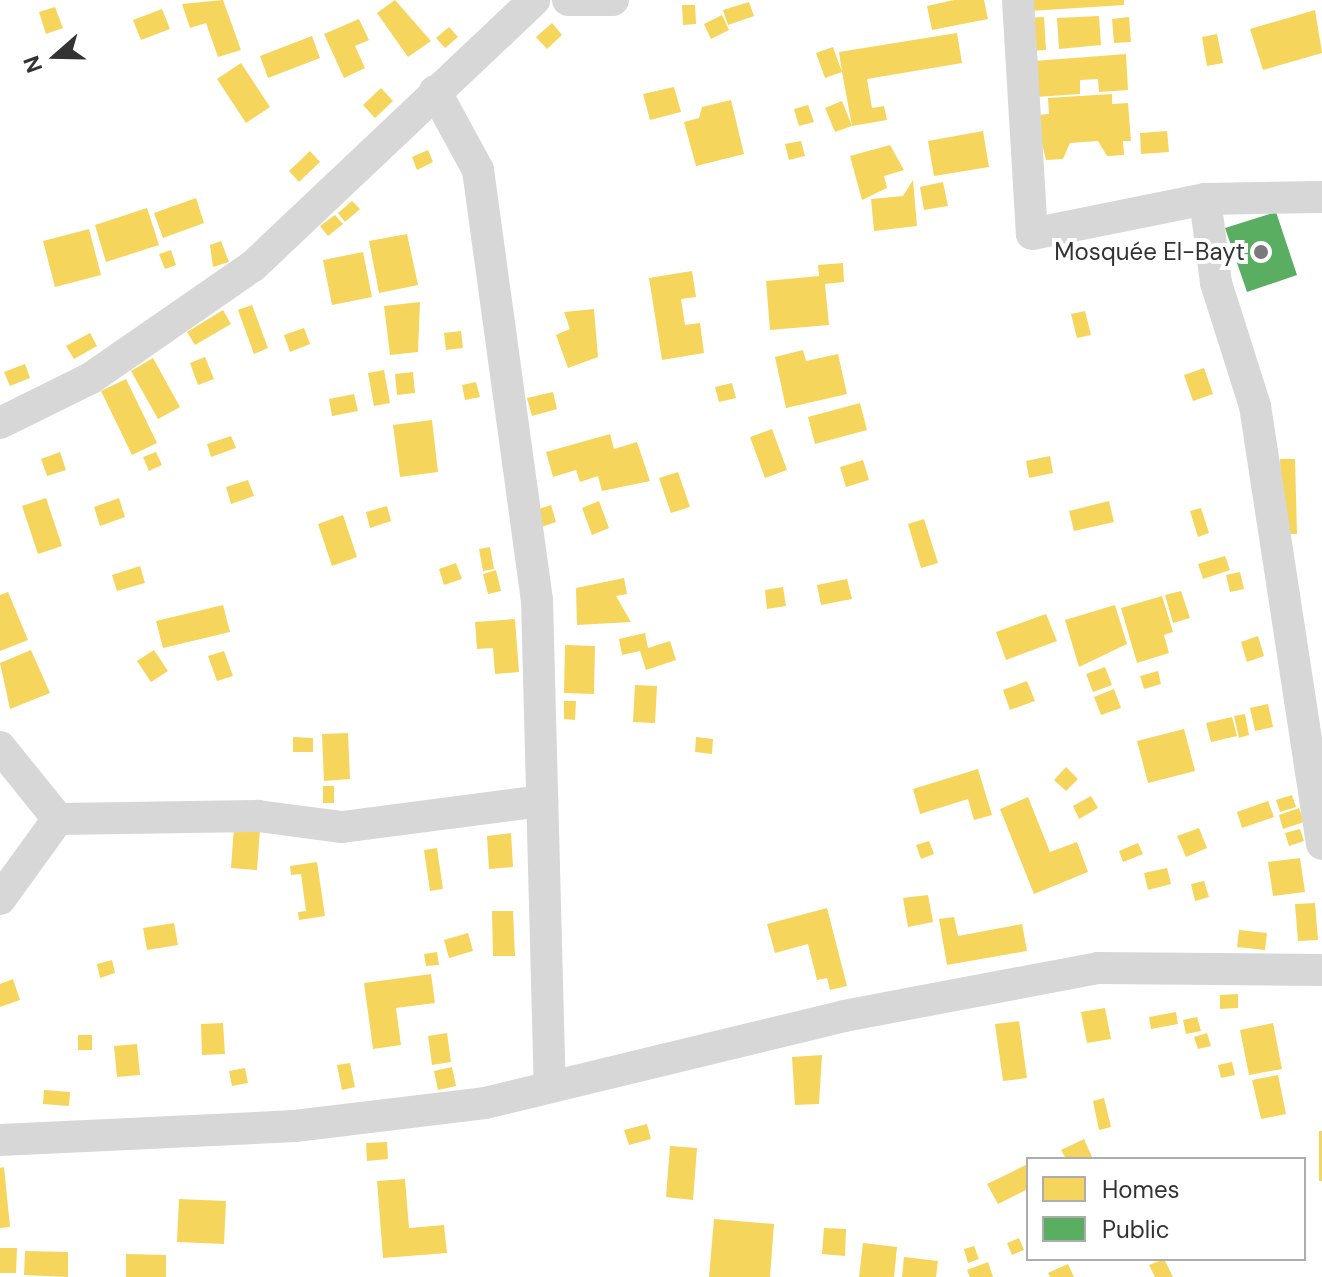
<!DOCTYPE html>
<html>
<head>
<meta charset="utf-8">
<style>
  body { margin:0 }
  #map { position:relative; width:1322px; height:1277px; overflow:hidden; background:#fff; font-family:"DM Sans",sans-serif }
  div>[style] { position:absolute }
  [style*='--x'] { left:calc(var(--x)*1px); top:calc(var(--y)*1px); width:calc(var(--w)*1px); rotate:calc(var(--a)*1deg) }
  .homes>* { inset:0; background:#f6d55c }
  .public>* { inset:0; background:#5aae61 }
  .minor>* { height:32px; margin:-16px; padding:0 16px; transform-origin:16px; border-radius:16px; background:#d7d7d7 }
  .dots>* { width:22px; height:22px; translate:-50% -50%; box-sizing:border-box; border:4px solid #fff; border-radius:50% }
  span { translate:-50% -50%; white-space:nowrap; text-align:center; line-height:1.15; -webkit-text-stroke:8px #fff; paint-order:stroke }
  .poi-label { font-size:24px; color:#333 }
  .right { translate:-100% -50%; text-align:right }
  .legend { position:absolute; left:1026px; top:1157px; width:280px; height:104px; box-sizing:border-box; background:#fff; border:2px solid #adadad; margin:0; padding:10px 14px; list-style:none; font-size:24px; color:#333 }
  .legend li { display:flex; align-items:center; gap:16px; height:40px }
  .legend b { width:40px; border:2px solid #adadad }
  .north { position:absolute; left:16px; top:16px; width:80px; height:80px; -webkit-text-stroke:6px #fff; paint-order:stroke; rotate:250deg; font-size:22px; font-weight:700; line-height:32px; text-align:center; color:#333 }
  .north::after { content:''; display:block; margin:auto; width:28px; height:36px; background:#333; clip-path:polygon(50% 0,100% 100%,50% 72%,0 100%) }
</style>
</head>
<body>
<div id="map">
  <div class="homes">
    <i style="clip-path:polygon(223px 0,241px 50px,218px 57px,206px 23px,190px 28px,182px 4px)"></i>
    <i style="clip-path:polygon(395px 0,431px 41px,408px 57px,377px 13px)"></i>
    <i style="clip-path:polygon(954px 0,984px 0,988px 19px,932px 30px,927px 6px)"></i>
    <i style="clip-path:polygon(1029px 0,1124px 0,1124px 5px,1030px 11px)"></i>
    <i style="clip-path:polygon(749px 2px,754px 16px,728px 25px,723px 10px)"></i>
    <i style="clip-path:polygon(682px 5px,695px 5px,696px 24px,683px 25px)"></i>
    <i style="clip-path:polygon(55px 7px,63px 28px,46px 34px,39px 12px)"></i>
    <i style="clip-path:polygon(162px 9px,170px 29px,141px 40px,133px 20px)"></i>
    <i style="clip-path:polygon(1315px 10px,1322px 53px,1263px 70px,1250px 29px)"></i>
    <i style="clip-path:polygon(722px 15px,729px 30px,711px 39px,704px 24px)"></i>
    <i style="clip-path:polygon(1099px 16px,1101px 45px,1059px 49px,1057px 18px)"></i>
    <i style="clip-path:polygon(1044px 17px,1046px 50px,1027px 51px,1024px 18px)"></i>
    <i style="clip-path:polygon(1129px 17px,1131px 42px,1114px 43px,1112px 19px)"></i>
    <i style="clip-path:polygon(359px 19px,369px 40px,355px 46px,365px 68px,344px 78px,324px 34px)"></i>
    <i style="clip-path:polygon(552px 23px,562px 35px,547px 49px,536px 37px)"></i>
    <i style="clip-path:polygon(449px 27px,458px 37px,445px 48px,436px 38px)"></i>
    <i style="clip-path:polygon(957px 33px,962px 63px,867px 79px,872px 108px,884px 106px,887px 120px,852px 126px,842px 72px,825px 78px,816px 53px,833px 47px,842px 72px,839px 52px)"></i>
    <i style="clip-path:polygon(1217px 34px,1223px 63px,1207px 66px,1202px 37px)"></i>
    <i style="clip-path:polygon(312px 36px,320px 58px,268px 78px,260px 56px)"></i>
    <i style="clip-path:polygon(1126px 54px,1128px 90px,1099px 92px,1098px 79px,1080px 80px,1080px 94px,1036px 97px,1034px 61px)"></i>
    <i style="clip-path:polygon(241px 63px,270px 107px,246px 123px,217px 79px)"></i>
    <i style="clip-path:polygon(674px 87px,681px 112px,650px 120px,643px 94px)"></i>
    <i style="clip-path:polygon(381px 88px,393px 101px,375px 118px,363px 105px)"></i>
    <i style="clip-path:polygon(1112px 94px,1112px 104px,1128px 103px,1131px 141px,1123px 141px,1124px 155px,1107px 156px,1098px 141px,1070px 143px,1063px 159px,1046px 160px,1035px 115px,1049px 114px,1048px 98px)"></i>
    <i style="clip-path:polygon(731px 100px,744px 154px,696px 166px,684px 122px,699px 118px,702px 107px)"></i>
    <i style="clip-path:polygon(842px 101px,852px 126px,835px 132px,825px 108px)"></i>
    <i style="clip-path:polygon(808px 105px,814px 122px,799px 126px,794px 109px)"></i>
    <i style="clip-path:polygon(983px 131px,989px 167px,934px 176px,928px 141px)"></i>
    <i style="clip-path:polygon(1167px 131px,1169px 152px,1141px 154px,1140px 133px)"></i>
    <i style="clip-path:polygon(801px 141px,805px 156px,789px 160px,785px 144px)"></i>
    <i style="clip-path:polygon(890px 145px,904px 170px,884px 176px,887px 188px,862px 200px,850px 156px)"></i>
    <i style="clip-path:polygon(428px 150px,433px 162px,417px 170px,412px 157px)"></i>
    <i style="clip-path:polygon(310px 151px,320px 162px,299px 182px,289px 171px)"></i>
    <i style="clip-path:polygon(913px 180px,917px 226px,874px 231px,871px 199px,903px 196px)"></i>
    <i style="clip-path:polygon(943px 182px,948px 206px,924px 210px,920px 187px)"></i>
    <i style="clip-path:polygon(196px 198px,204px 223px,163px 238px,154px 213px)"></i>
    <i style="clip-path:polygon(352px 201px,360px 209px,345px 222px,338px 213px)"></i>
    <i style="clip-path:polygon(147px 208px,159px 245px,106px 262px,95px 225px)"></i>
    <i style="clip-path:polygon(335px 215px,343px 224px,328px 236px,320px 226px)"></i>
    <i style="clip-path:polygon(89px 229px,101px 275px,55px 287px,43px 241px)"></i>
    <i style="clip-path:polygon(407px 234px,418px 285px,379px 293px,369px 241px)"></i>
    <i style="clip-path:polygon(221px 241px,229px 262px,213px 267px,210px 245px)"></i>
    <i style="clip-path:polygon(171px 250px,176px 265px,165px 269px,159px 254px)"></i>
    <i style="clip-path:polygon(363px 252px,372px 297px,332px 305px,323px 260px)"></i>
    <i style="clip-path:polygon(843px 263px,844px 282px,825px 284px,829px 325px,770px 330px,766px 281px,819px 276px,818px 265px)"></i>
    <i style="clip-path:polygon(692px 271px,696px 297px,681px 299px,685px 325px,700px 323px,704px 353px,662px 360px,649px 278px)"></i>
    <i style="clip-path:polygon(420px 302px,418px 352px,390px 355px,384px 306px)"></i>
    <i style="clip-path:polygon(252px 305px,268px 348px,254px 354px,238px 310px)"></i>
    <i style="clip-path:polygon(594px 309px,598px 357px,568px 368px,556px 335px,570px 329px,564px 312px)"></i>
    <i style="clip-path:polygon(223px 310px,231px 324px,195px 345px,187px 332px)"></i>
    <i style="clip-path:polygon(1085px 311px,1091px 335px,1077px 338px,1071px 314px)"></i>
    <i style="clip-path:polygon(304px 328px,310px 344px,290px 352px,284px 335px)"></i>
    <i style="clip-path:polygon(461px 331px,463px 348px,446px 350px,444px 333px)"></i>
    <i style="clip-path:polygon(90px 333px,97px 346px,74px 359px,66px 346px)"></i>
    <i style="clip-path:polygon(803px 350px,806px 361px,838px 354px,847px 394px,786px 408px,775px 357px)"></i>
    <i style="clip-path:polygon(205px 357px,214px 379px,198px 385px,190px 363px)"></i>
    <i style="clip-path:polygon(153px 358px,180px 407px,158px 419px,131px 371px)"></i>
    <i style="clip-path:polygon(25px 364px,30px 378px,10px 386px,4px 372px)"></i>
    <i style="clip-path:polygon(1204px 368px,1213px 394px,1193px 401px,1184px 375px)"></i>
    <i style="clip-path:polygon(384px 370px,390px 403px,374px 406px,368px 373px)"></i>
    <i style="clip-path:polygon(413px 372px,415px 393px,397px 395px,395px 374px)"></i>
    <i style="clip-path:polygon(126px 379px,157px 443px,132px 455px,101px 391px)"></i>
    <i style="clip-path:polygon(476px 382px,480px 397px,465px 400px,462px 385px)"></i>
    <i style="clip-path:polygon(732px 383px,736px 398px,719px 402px,715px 387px)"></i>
    <i style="clip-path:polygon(553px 392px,557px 409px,532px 416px,527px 398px)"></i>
    <i style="clip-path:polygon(354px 394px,358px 411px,332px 416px,329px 399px)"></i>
    <i style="clip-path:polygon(860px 403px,867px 430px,815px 444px,808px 417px)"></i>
    <i style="clip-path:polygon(432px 420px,438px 472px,400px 477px,393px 425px)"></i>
    <i style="clip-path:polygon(772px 429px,787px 470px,765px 478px,750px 437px)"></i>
    <i style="clip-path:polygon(610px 434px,614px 449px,637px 442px,650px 481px,602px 491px,598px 476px,580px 482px,576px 470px,553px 477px,546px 452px)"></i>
    <i style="clip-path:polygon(231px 436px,236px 448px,211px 457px,207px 444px)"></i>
    <i style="clip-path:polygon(60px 452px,66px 470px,47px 476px,41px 459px)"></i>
    <i style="clip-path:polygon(156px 452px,162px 465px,149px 471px,143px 457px)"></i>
    <i style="clip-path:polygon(1050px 456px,1053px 473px,1029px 478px,1026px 461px)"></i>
    <i style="clip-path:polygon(1280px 459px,1295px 459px,1297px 534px,1282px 534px)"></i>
    <i style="clip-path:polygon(863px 460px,869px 480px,846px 487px,840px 467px)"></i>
    <i style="clip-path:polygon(678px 472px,690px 507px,671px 513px,659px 478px)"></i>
    <i style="clip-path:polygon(248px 480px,254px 496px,231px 504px,226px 487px)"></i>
    <i style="clip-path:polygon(46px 498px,62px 546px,38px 554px,22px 506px)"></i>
    <i style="clip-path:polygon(119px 498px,125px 517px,100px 526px,94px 507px)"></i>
    <i style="clip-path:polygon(599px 501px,609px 528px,592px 535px,582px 508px)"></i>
    <i style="clip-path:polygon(1109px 501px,1114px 522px,1074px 531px,1069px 511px)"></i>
    <i style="clip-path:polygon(551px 505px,556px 522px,541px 527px,536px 510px)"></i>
    <i style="clip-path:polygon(387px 506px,391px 521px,370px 528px,366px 512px)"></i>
    <i style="clip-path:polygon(1201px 508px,1209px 533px,1198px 537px,1190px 511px)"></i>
    <i style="clip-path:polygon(343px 515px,357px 557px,332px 566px,318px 524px)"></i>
    <i style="clip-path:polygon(924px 519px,938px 563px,921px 568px,908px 524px)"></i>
    <i style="clip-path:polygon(490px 547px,494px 569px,483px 571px,479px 549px)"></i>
    <i style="clip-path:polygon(1225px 556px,1230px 570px,1203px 579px,1198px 564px)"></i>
    <i style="clip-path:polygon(456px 563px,462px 579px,444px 585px,439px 569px)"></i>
    <i style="clip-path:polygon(140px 566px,145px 583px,117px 591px,112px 575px)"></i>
    <i style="clip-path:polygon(496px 570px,501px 591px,488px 594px,483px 574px)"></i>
    <i style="clip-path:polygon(1240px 572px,1244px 589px,1230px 592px,1226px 575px)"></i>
    <i style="clip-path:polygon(624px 578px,627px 594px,616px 596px,631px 622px,577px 625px,576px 588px)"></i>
    <i style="clip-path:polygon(847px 579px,852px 599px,821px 605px,817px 585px)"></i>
    <i style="clip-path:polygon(783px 587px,786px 606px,767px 609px,765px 590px)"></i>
    <i style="clip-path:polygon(1181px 591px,1190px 618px,1173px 623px,1165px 595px)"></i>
    <i style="clip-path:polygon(8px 592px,28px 640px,0 651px,0 595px)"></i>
    <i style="clip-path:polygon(1162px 596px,1173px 632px,1164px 635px,1169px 653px,1137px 663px,1121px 608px)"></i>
    <i style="clip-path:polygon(223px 605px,230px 632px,163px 648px,156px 621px)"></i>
    <i style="clip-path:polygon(1115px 605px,1127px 644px,1079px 667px,1065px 620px)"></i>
    <i style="clip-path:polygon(1046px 614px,1057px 641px,1006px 660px,996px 632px)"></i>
    <i style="clip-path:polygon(515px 619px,519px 672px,495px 674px,493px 648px,477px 649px,475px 622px)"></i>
    <i style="clip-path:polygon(645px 633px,648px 648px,670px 641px,676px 660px,646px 670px,640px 651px,622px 655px,619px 639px)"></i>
    <i style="clip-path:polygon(1258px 636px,1264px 656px,1247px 662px,1241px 642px)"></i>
    <i style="clip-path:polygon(565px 645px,595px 646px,594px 694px,564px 693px)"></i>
    <i style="clip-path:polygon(31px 650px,50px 693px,10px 709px,0 663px)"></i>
    <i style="clip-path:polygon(154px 650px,168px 671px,151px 682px,137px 661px)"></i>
    <i style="clip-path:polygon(224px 651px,233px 676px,217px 681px,208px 656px)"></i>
    <i style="clip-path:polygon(1105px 667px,1112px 685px,1093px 692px,1086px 674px)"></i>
    <i style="clip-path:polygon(1158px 671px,1161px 684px,1144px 689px,1140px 676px)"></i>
    <i style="clip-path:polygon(1027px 681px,1035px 701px,1010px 710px,1003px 690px)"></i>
    <i style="clip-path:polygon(635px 685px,657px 686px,655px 723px,633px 722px)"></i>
    <i style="clip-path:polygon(1114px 689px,1121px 708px,1101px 715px,1094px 697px)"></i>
    <i style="clip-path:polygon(564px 701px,576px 701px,575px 720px,564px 719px)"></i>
    <i style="clip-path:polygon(1268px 704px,1273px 727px,1255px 731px,1250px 708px)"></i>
    <i style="clip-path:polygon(1245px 714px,1249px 735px,1239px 738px,1234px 716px)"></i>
    <i style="clip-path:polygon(1232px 717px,1237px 736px,1211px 742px,1206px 723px)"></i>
    <i style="clip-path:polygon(1184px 729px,1195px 771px,1148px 783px,1137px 741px)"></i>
    <i style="clip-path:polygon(348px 733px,350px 779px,324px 781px,322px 734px)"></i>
    <i style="clip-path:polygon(293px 737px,313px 738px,313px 752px,293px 752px)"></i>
    <i style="clip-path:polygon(696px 737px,713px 739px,712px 754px,695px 752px)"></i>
    <i style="clip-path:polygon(1066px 767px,1078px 779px,1066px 791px,1054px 780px)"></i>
    <i style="clip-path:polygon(978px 769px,992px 815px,974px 820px,968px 799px,920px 814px,913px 789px)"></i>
    <i style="clip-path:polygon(323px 786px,334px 786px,334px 803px,323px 803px)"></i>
    <i style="clip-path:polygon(1292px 795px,1296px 807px,1280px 812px,1276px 800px)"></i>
    <i style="clip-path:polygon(1091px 796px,1098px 808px,1079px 819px,1073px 806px)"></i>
    <i style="clip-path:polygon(1028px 797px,1050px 852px,1077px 842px,1088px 872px,1034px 894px,1000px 809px)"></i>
    <i style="clip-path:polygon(1268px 801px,1274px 817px,1242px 828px,1237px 812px)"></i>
    <i style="clip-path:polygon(1299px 808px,1304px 822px,1283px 829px,1279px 815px)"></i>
    <i style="clip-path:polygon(234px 827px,260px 829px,257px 870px,231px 868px)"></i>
    <i style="clip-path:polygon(1199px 828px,1207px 848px,1186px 857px,1177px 836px)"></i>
    <i style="clip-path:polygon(1300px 829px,1304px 841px,1289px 846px,1285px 833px)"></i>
    <i style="clip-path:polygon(511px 833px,513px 867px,489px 869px,487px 836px)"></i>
    <i style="clip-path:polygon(929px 841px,934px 854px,921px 859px,916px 845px)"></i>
    <i style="clip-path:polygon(1138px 843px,1143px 854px,1123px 862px,1119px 851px)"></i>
    <i style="clip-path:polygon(437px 848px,443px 889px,430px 891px,424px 850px)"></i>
    <i style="clip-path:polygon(1300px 858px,1305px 892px,1273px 896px,1268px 862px)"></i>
    <i style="clip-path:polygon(317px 862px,325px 916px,299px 920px,298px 912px,306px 911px,301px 874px,291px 875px,290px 866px)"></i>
    <i style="clip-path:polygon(1167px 868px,1171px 884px,1148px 890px,1144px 873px)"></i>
    <i style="clip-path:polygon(1204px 881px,1209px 897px,1195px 901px,1191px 884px)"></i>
    <i style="clip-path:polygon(928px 895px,933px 922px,908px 927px,903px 898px)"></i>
    <i style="clip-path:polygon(1315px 903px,1318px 940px,1298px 941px,1295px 904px)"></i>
    <i style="clip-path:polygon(827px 908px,847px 986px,830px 990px,827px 978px,817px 980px,808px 944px,775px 953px,767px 924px)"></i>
    <i style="clip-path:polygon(492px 911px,513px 911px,515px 956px,493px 956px)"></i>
    <i style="clip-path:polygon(954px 917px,958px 936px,1022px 924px,1027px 951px,947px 965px,939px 919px)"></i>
    <i style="clip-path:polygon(174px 923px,178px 945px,147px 950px,143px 928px)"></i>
    <i style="clip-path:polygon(1239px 930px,1267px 933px,1265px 950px,1237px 947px)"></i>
    <i style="clip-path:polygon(468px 933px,473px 951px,449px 958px,444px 940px)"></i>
    <i style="clip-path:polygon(437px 952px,439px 965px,426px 966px,424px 954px)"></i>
    <i style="clip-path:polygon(112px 960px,115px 973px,100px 978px,97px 964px)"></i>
    <i style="clip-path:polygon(431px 974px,435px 1003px,396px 1008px,401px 1045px,373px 1049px,364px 983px)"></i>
    <i style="clip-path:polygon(13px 979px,20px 1000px,0 1007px,0 984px)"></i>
    <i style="clip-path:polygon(1238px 994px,1238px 1008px,1220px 1009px,1220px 995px)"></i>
    <i style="clip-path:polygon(1105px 1008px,1111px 1039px,1087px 1043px,1081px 1012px)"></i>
    <i style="clip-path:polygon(1176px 1012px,1178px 1024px,1151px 1029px,1149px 1017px)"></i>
    <i style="clip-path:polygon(1197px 1017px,1201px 1031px,1186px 1034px,1183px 1020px)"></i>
    <i style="clip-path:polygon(1019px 1021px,1027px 1078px,1003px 1081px,995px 1024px)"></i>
    <i style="clip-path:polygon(223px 1023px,225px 1054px,202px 1055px,201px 1024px)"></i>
    <i style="clip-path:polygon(1273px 1023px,1282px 1069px,1249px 1075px,1240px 1030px)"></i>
    <i style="clip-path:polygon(447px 1033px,451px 1062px,432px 1065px,428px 1036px)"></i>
    <i style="clip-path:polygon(1207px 1033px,1211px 1046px,1198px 1049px,1194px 1037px)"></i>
    <i style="clip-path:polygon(78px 1035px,92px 1035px,92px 1050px,78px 1050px)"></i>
    <i style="clip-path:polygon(137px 1044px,140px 1075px,117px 1077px,114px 1046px)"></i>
    <i style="clip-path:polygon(822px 1055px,819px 1104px,795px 1105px,792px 1057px)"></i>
    <i style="clip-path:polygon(1232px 1062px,1235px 1075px,1221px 1078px,1218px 1065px)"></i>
    <i style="clip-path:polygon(350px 1063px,355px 1087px,342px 1090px,337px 1065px)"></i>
    <i style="clip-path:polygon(452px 1067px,456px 1086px,438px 1090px,434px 1071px)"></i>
    <i style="clip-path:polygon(245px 1068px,248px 1083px,232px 1086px,229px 1071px)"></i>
    <i style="clip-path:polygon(1278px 1075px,1286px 1114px,1261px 1119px,1252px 1080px)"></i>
    <i style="clip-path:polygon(44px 1090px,70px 1092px,69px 1106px,43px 1104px)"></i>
    <i style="clip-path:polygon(1104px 1098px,1111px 1127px,1099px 1130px,1093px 1101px)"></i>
    <i style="clip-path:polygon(647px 1124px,651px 1139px,629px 1145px,624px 1130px)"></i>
    <i style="clip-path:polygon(1319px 1131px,1322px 1131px,1322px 1181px,1319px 1181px)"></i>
    <i style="clip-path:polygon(1084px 1139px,1093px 1159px,1066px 1159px,1061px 1150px)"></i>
    <i style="clip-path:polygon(387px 1142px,388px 1159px,367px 1161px,366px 1143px)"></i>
    <i style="clip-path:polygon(670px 1146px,697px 1148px,693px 1200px,666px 1197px)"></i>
    <i style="clip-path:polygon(1028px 1164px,1028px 1189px,998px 1204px,987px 1184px)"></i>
    <i style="clip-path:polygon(4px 1167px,10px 1227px,0 1228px,0 1168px)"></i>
    <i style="clip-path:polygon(405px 1179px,409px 1228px,444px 1225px,447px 1253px,383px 1258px,377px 1181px)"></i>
    <i style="clip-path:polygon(179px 1199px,226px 1201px,224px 1244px,177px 1242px)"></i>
    <i style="clip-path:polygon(714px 1219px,774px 1224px,770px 1277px,709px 1277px)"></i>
    <i style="clip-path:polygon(824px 1228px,846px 1229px,845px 1256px,822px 1254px)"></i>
    <i style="clip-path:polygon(1019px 1238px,1024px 1250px,1012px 1255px,1007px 1243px)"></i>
    <i style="clip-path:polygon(863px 1243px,897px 1247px,894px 1277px,859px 1277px)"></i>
    <i style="clip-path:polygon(974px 1246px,979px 1259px,968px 1263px,964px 1249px)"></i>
    <i style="clip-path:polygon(0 1248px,17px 1248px,16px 1273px,0 1273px)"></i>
    <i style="clip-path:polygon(25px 1251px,68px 1252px,68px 1277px,24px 1275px)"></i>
    <i style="clip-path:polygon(126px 1254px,166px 1255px,166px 1277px,126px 1277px)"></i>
    <i style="clip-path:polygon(904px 1257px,938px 1261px,936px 1277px,902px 1277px)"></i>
    <i style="clip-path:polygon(1164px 1259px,1173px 1277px,1155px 1277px,1149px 1265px)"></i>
    <i style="clip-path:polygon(988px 1262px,993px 1277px,970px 1277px,967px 1270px)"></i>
    <i style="clip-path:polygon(1068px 1264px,1074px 1277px,1050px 1277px,1048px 1273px)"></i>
  </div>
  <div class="public">
    <i style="clip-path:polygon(1276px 212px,1297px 275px,1247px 292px,1225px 228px)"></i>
  </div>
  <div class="minor">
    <i style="--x:568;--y:0;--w:45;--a:0"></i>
    <i style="--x:1018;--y:0;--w:234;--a:86.6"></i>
    <i style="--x:1032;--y:234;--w:177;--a:-11.4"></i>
    <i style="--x:1205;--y:199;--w:85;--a:82.5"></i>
    <i style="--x:1216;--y:283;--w:129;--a:72.4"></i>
    <i style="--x:1255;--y:406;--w:443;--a:81.3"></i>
    <i style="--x:435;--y:91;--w:90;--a:61.4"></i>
    <i style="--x:478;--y:170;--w:434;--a:82.2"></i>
    <i style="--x:537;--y:600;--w:484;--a:88.5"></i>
    <i style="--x:1205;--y:199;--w:117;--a:-1"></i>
    <i style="--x:0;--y:423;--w:102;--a:-26.3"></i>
    <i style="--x:91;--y:378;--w:197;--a:-34.7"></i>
    <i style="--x:253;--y:266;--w:387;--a:-43.4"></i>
    <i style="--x:0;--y:747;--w:92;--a:51.1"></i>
    <i style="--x:58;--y:819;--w:200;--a:-0.9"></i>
    <i style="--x:258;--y:816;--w:85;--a:7.5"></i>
    <i style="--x:342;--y:827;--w:202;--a:-7.4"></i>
    <i style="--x:0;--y:899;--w:99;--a:-54.1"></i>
    <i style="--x:0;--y:1140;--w:295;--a:-2.7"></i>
    <i style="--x:295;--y:1126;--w:191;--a:-6.9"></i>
    <i style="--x:485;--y:1103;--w:369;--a:-13.6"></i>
    <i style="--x:844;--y:1016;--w:258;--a:-10.7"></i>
    <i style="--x:1098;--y:968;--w:224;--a:0.5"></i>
  </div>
  <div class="dots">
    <i style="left:1261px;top:252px;background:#7a7a7a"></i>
  </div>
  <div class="poi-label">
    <span class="right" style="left:1245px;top:252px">Mosquée El-Bayt</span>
  </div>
  <ul class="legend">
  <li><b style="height:22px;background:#f6d55c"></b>Homes</li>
  <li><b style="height:22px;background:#5aae61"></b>Public</li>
  </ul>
  <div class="north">N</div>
</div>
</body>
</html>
